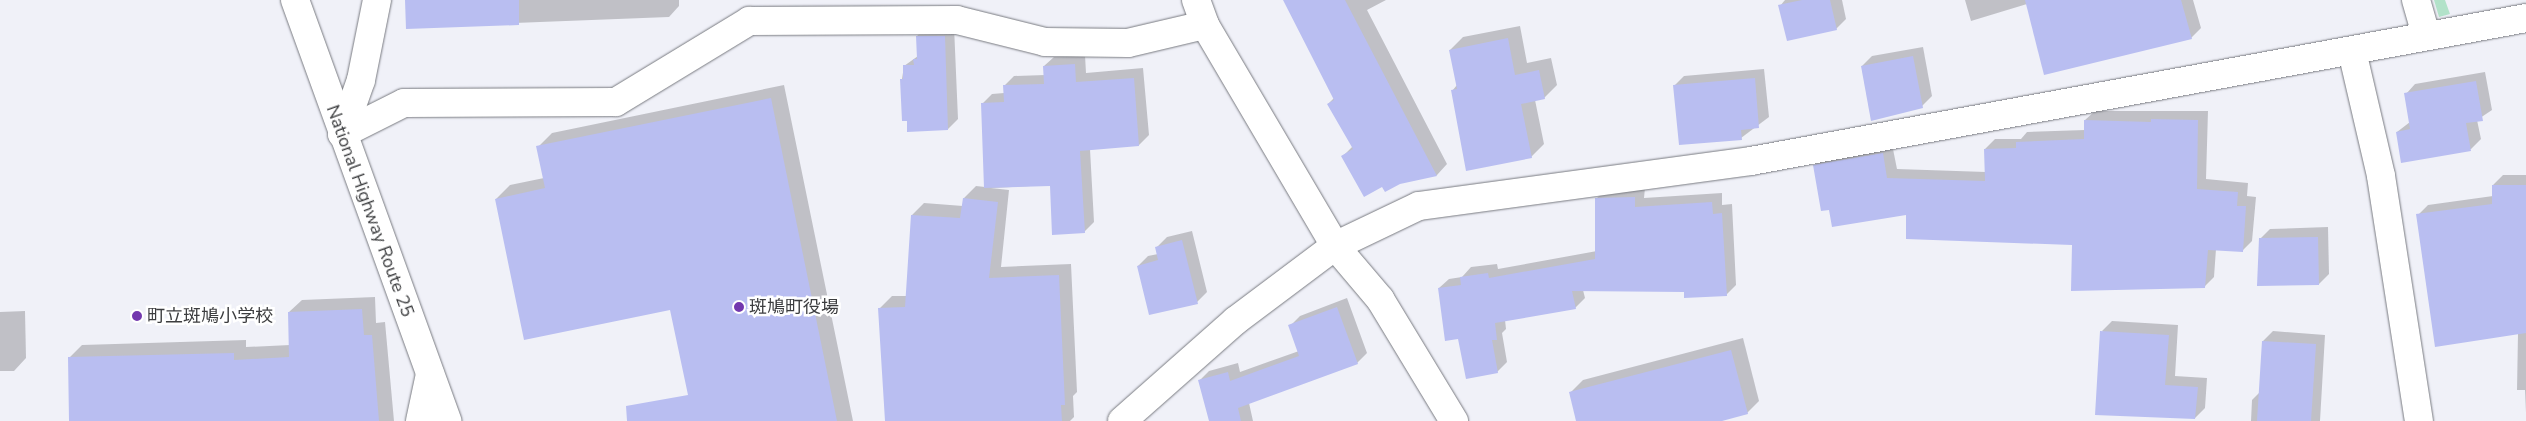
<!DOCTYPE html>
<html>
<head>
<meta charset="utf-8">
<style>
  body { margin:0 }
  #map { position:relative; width:2526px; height:421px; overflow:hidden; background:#f0f1f8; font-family:"Nunito Sans","Noto Sans JP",sans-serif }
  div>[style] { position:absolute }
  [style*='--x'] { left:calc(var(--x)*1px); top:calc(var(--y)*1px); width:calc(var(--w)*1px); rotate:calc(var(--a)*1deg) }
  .green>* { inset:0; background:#b2e2c9 }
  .shadow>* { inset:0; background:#0003 }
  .building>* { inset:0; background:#b9bef1 }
  .roads { filter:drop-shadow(0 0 1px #787a80) drop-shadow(0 0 1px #787a80) }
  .minor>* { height:28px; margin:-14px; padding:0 14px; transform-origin:14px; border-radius:14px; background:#fff }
  .trunk>* { height:28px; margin:-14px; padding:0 14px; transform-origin:14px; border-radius:14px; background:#fff }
  .dots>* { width:14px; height:14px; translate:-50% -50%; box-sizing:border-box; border:2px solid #fff; border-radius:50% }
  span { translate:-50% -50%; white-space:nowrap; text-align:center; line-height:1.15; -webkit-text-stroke:5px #fff; paint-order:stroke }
  .street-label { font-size:18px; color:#3c3d3f }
  .poi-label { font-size:18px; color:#3c3d3f }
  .left { translate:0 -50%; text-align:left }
</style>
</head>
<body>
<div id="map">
  <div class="green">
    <i style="clip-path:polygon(2434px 0,2445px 0,2450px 14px,2439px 17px)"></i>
  </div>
  <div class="shadow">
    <i style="clip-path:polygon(406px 0,679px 0,679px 6px,669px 17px,407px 27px)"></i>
    <i style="clip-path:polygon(1293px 0,1386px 0,1367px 10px,1447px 164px,1437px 175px,1382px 185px,1343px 156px,1353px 146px,1328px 104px,1334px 98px)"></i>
    <i style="clip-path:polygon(1785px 0,1842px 0,1846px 19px,1836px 29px,1780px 6px)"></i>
    <i style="clip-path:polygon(1965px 0,2193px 0,2201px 28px,2191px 38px,2027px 4px,1971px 21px)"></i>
    <i style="clip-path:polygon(927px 26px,954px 26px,958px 119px,948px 129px,902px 79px,904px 66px,918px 56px,917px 36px)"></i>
    <i style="clip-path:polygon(1520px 26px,1527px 63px,1551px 58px,1557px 85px,1544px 98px,1535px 100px,1544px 144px,1531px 157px,1452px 91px,1457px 85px,1450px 50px,1463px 37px)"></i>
    <i style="clip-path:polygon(1923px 47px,1932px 96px,1922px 106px,1862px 66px,1872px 56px)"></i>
    <i style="clip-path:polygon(1085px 55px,1086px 73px,1143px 68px,1149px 135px,1139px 145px,1090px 149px,1094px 222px,1084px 232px,1051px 185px,991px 188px,1009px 190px,1001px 267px,1071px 264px,1077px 392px,1073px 396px,1074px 417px,1070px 421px,886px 421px,880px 308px,892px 296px,907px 296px,912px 215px,924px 203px,963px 206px,964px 198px,976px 186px,985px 187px,982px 104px,992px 94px,1004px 93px,1004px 86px,1014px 76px,1045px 75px,1044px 66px,1054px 57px)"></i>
    <i style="clip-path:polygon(1764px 69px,1769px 117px,1741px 138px,1674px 86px,1684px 76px)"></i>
    <i style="clip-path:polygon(2485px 72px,2492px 110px,2477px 120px,2481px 139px,2471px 149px,2402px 162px,2397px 132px,2410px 122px,2406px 94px,2415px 84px)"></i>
    <i style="clip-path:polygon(784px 85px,853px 421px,695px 421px,671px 308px,496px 199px,510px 185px,544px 178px,538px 147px,552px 133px)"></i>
    <i style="clip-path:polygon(2095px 111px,2208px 111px,2206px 179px,2248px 183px,2247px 196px,2256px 197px,2252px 241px,2242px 251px,2216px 249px,2214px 277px,2204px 287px,2074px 244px,1907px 213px,1830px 208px,1814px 166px,1824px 156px,1892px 144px,1897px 169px,1986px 172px,1985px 149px,1995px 139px,2021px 139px,2027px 132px,2085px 130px,2085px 120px)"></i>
    <i style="clip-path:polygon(2503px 175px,2526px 175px,2526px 413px,2525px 390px,2517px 390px,2518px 333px,2418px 215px,2428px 205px,2493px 196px,2493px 185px)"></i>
    <i style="clip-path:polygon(1645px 188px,1644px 198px,1722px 193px,1722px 205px,1732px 204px,1736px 285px,1726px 295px,1685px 290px,1583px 290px,1585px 298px,1575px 308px,1505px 320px,1506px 329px,1502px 333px,1507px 362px,1497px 372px,1459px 338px,1439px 288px,1449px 279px,1462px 277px,1471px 267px,1497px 264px,1498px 269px,1597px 251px,1597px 198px,1606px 189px)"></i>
    <i style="clip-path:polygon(2328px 227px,2329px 274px,2319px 284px,2260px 239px,2270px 229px)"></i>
    <i style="clip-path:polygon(1192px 231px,1207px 292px,1197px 302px,1138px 266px,1148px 256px,1158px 254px,1157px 247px,1167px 237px)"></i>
    <i style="clip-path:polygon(375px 297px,376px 323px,385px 322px,394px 421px,71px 421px,69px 358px,82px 345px,246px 340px,246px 347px,290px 345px,289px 312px,302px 300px)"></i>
    <i style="clip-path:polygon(1347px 298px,1367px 353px,1357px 363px,1249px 403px,1253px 421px,1210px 421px,1199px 381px,1209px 371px,1238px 363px,1240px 372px,1299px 351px,1290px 326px,1300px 316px)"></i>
    <i style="clip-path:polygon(25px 311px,26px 358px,14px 371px,0 371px,0 312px)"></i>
    <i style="clip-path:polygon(2112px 321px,2178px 325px,2175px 376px,2207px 378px,2205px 408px,2195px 418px,2102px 331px)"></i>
    <i style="clip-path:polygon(2273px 331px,2325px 335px,2320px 421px,2251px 421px,2252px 400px,2260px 392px,2263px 341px)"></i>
    <i style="clip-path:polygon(1743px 338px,1759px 401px,1747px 413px,1717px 421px,1577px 421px,1570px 393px,1583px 380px)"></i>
  </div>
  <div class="building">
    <i style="clip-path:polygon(405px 0,519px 0,519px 25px,406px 29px)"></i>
    <i style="clip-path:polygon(1283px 0,1345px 0,1437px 176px,1400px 184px,1385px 192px,1382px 187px,1364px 197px,1341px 156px,1353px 149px,1327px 104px,1334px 100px)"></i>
    <i style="clip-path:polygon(1802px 0,1830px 0,1837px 30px,1787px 41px,1778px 5px)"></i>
    <i style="clip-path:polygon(2025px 0,2181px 0,2192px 39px,2044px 75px)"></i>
    <i style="clip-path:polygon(916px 36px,945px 36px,948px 130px,907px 132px,907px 121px,902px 121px,900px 79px,903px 79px,903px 65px,914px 65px,913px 59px,917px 59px)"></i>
    <i style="clip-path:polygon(1508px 38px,1515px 75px,1539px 70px,1545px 99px,1521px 104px,1532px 158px,1466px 171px,1451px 90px,1457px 89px,1449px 50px)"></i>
    <i style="clip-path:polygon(1913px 56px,1923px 108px,1871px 121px,1861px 66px)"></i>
    <i style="clip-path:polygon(1075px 64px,1076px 82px,1134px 78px,1139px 146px,1080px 151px,1085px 233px,1052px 235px,1050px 186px,984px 188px,981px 103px,1004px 102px,1003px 85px,1044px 84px,1043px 66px)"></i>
    <i style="clip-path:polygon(1755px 78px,1759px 128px,1741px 130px,1742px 140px,1679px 145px,1673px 85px)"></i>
    <i style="clip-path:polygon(2476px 81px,2483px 121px,2466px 123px,2471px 151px,2401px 163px,2396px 132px,2410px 129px,2404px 93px)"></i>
    <i style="clip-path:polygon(771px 98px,837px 421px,627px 421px,626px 406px,688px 395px,670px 310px,524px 340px,495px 199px,545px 188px,536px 146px)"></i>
    <i style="clip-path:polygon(2151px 119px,2198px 120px,2197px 189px,2238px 192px,2237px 206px,2246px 206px,2243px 252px,2208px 250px,2205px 288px,2071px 291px,2072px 245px,1906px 239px,1906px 215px,1832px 227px,1829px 210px,1821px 211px,1813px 165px,1883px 153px,1887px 178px,1985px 181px,1984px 149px,2016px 148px,2016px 142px,2084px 139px,2084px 120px,2151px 122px)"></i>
    <i style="clip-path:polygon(2492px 185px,2526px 185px,2526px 333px,2435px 347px,2416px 214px,2492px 204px)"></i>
    <i style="clip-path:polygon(1635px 197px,1635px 207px,1712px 202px,1713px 214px,1722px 213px,1727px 296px,1684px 298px,1684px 292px,1572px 291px,1576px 309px,1495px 323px,1497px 340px,1492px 340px,1498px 373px,1466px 379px,1458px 339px,1445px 341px,1438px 288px,1461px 285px,1460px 277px,1488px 273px,1489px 278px,1595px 259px,1595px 198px)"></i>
    <i style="clip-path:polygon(963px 198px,998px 202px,989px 278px,1059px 275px,1065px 405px,1061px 405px,1062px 421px,885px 421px,878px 308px,905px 307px,911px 215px,960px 218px)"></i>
    <i style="clip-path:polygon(2318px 237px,2319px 285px,2257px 286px,2259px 238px)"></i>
    <i style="clip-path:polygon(1182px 240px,1198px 304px,1149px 315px,1137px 266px,1158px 260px,1155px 247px)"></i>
    <i style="clip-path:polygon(1337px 307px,1358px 364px,1238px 408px,1241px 421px,1209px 421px,1198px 380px,1228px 372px,1230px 381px,1299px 356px,1288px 325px)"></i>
    <i style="clip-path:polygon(362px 309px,364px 335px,372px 335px,379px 421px,69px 421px,68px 357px,234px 353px,234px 360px,289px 357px,288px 312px)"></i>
    <i style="clip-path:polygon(2100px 331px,2169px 335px,2165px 385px,2198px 387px,2195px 419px,2095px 415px)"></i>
    <i style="clip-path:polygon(2262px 341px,2316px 344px,2311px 421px,2257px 421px)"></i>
    <i style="clip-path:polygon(1731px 350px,1748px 414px,1722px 421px,1576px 421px,1569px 392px)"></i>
  </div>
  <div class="roads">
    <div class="minor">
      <i style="--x:1196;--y:0;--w:27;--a:70"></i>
      <i style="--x:1205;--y:25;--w:256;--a:59.5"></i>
      <i style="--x:1335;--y:246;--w:70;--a:49.7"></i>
      <i style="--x:1380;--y:299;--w:143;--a:58.8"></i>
      <i style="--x:2416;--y:0;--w:36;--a:74"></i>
      <i style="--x:2352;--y:51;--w:128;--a:76.9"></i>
      <i style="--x:2381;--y:176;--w:248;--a:81.2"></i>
      <i style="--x:342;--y:134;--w:69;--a:-26.6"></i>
      <i style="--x:404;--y:103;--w:212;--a:-0.3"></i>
      <i style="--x:616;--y:102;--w:156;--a:-31.3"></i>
      <i style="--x:749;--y:21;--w:208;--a:-0.3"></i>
      <i style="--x:957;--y:20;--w:91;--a:14"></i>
      <i style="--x:1045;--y:42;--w:83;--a:0.7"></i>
      <i style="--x:1128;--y:43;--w:79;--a:-13.2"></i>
      <i style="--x:342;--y:134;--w:57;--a:-70.6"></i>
      <i style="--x:361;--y:80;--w:82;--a:-78.7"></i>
      <i style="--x:420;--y:421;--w:48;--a:-78"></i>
      <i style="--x:1122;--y:421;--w:151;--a:-41.5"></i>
      <i style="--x:1235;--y:321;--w:125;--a:-36.9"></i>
      <i style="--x:1335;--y:246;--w:93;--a:-25.5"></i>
      <i style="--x:1419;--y:206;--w:335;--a:-7.7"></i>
      <i style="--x:1751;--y:161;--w:788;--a:-10.45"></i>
    </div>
    <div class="trunk">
      <i style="--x:295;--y:0;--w:448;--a:70.1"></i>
    </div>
  </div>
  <div class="dots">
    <i style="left:739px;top:307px;background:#7338ae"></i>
    <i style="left:137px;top:316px;background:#7338ae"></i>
  </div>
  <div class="street-label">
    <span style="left:370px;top:211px;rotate:70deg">National Highway Route 25</span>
  </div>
  <div class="poi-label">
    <span class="left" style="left:749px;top:307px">斑鳩町役場</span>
    <span class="left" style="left:147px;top:316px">町立斑鳩小学校</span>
  </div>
</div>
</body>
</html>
